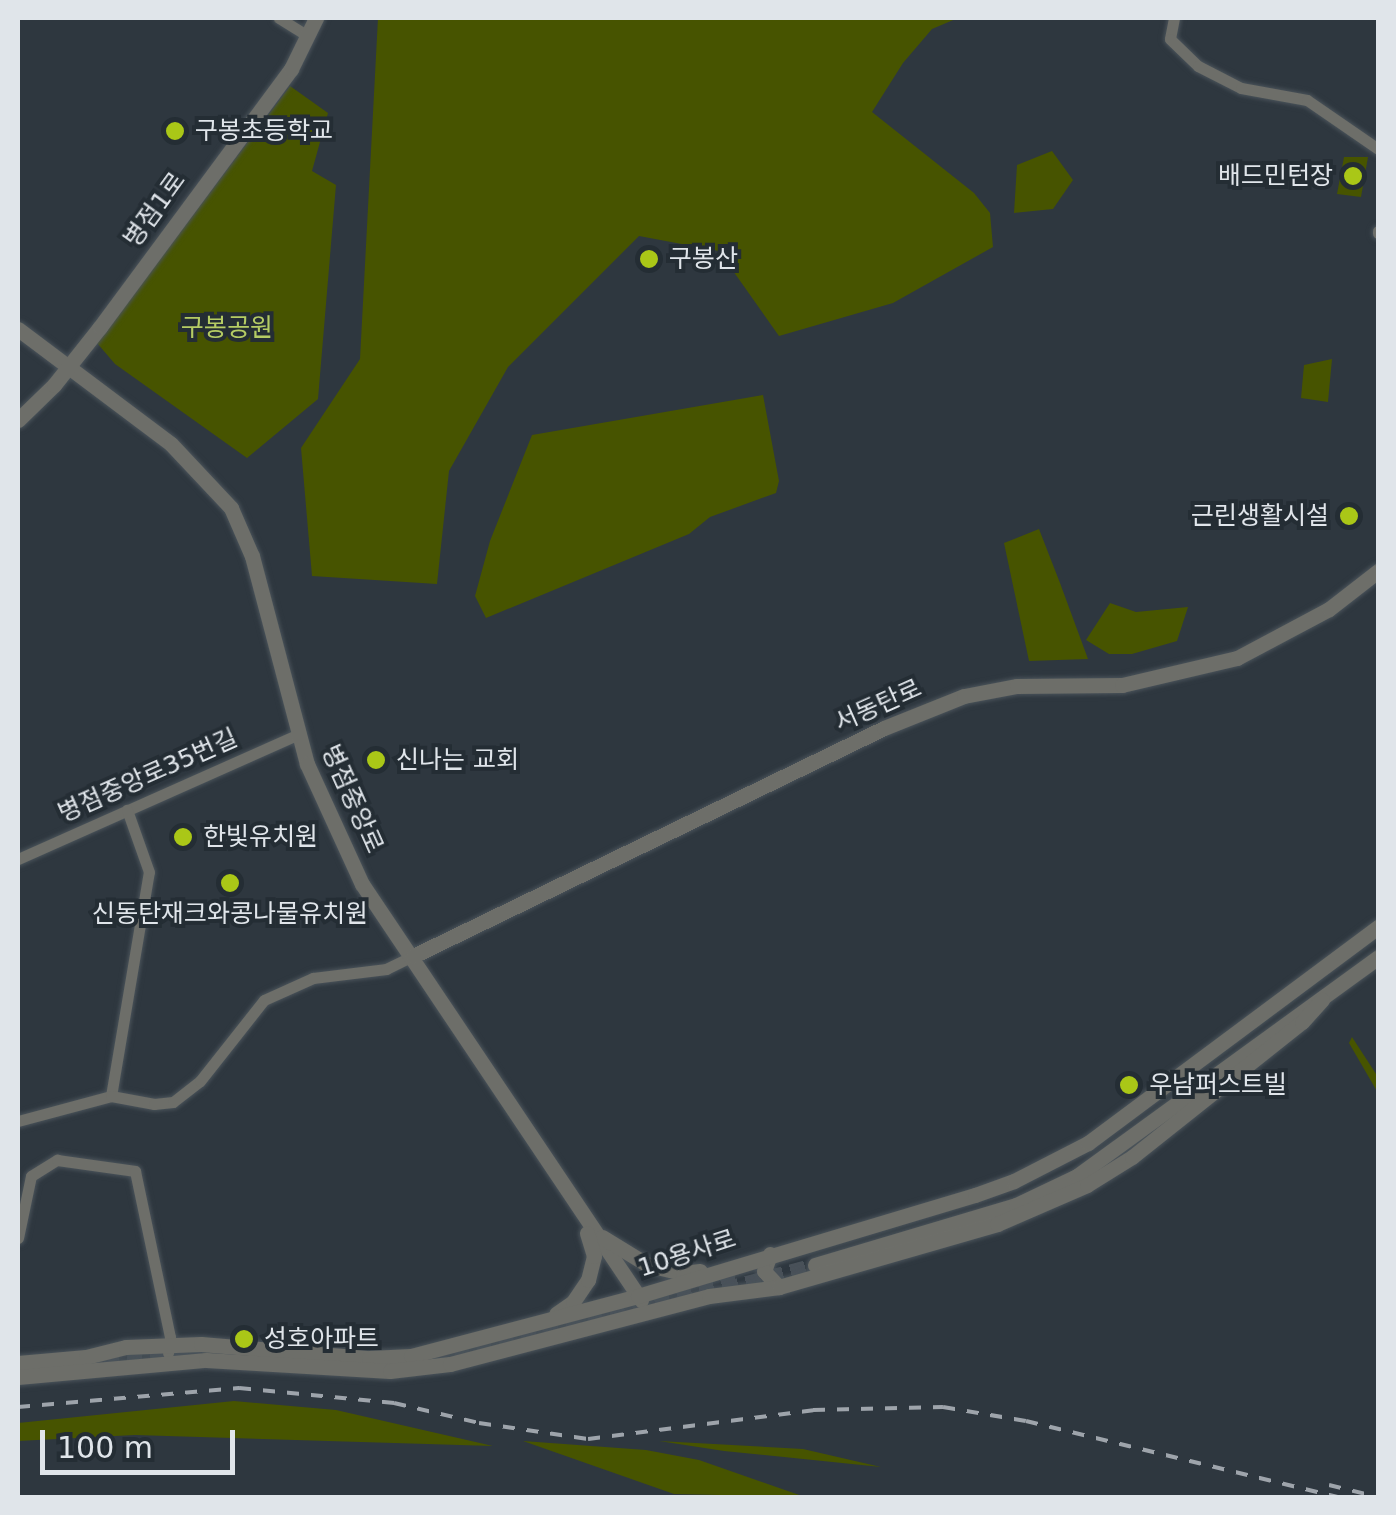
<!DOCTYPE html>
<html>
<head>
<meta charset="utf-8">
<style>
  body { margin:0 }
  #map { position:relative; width:1396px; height:1515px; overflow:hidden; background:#2e373f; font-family:"DejaVu Sans","Noto Sans KR",sans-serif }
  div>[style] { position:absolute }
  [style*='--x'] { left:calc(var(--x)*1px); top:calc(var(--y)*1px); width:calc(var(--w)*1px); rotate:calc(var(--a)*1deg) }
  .green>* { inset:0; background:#475400 }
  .tertiary-tunnel>* { height:15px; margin-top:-7.5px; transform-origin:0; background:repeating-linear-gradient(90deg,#495159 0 15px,transparent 0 23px) }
  .roads { filter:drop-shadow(0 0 2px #4a535a) drop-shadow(0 0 2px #4a535a) }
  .minor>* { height:11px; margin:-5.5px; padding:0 5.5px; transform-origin:5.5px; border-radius:5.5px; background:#6d6e69 }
  .tertiary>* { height:15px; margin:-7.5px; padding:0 7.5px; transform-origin:7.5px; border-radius:7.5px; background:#6d6e69 }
  .rail>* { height:4px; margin-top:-2px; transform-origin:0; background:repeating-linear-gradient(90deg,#9ea4ab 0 12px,transparent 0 24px) }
  .dots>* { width:28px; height:28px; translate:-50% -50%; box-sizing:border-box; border:5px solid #242d34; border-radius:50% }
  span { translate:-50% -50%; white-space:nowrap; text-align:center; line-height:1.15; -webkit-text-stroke:8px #242d34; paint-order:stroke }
  .poi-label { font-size:25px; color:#e0e5ea }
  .left { translate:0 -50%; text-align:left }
  .right { translate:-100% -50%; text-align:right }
  .street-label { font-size:25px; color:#e0e5ea }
  .park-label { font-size:25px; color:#b5cc64 }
  .frame { position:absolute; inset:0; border:20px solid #e0e5ea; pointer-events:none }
  .scale { position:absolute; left:40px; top:1430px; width:195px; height:45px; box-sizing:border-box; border:5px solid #e0e5ea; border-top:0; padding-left:12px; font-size:30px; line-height:35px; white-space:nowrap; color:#e0e5ea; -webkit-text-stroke:8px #242d34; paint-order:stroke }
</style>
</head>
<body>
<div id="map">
  <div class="green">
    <i style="clip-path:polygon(378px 18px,958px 18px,932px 29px,903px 63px,872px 112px,974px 193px,990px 213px,993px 247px,893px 303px,779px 336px,719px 251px,639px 236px,508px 367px,449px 471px,437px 584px,312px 576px,301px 448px,360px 359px)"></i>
    <i style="clip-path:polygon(290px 86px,328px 113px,312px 171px,336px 185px,318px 399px,247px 458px,115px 364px,97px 343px)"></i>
    <i style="clip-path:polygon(1052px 151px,1073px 180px,1053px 209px,1014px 213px,1017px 165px)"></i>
    <i style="clip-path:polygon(1344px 157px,1368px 157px,1361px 197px,1337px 194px)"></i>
    <i style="clip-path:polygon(1332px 359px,1328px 402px,1301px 398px,1304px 365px)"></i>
    <i style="clip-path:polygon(763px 395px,779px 481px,776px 493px,710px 517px,689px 534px,486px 618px,475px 596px,490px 541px,532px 435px)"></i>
    <i style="clip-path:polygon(1039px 529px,1060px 583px,1088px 659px,1029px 661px,1004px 543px)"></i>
    <i style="clip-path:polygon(1110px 603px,1136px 612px,1188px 607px,1177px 641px,1132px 654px,1109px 654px,1086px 640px)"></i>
    <i style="clip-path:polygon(1352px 1037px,1378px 1077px,1378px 1093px,1349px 1043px)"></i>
    <i style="clip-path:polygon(234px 1401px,336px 1410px,493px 1446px,135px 1435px,18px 1441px,18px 1423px)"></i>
    <i style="clip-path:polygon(523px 1441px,646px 1450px,699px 1460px,805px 1497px,674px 1494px)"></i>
    <i style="clip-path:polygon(659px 1441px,803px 1449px,881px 1467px,724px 1451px)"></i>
  </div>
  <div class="tertiary-tunnel">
    <i style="--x:724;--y:1289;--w:94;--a:-14.8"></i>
    <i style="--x:454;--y:1352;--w:292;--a:-14.9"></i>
    <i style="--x:81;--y:1363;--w:136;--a:-3.8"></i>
  </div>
  <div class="roads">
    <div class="minor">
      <i style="--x:279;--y:18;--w:34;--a:32"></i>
      <i style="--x:1174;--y:18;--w:21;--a:101"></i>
      <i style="--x:1170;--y:39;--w:39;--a:44"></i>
      <i style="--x:1198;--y:66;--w:48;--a:27.1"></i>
      <i style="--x:1241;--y:88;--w:67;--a:10.3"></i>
      <i style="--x:1307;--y:100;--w:86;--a:34.6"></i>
      <i style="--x:1378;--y:231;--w:2;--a:90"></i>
      <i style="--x:18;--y:859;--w:305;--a:-24"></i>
      <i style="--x:111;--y:1096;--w:227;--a:-80.4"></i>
      <i style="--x:149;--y:872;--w:66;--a:-109.5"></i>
      <i style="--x:18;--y:1121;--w:96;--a:-15"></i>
      <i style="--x:111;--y:1096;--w:44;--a:10.5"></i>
      <i style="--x:154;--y:1104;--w:19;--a:-6"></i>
      <i style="--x:173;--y:1102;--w:34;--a:-38"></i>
      <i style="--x:200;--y:1081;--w:103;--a:-51.7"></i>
      <i style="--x:264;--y:1000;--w:54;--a:-24.2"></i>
      <i style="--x:313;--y:978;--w:74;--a:-7"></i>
      <i style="--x:386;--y:969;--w:30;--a:-26"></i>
      <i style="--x:18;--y:1238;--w:63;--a:-78.2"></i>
      <i style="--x:31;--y:1176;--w:31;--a:-32"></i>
      <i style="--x:57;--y:1160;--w:79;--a:8"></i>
      <i style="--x:135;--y:1171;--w:170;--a:78.1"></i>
      <i style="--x:170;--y:1337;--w:16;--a:97"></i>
    </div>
    <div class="tertiary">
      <i style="--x:18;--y:329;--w:191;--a:36.9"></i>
      <i style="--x:171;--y:444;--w:88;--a:46.8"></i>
      <i style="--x:231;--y:508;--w:52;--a:66.4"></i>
      <i style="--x:252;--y:556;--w:215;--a:75.2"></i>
      <i style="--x:307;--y:764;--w:132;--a:65.4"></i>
      <i style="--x:362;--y:884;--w:501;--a:56.15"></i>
      <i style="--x:18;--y:420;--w:50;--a:-44.2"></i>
      <i style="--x:54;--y:385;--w:74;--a:-51.6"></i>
      <i style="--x:100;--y:327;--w:321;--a:-53.5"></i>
      <i style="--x:291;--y:69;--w:57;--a:-63.9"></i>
      <i style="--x:413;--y:956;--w:523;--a:-25.83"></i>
      <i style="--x:884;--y:728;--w:86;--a:-21.8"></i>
      <i style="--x:964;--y:696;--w:54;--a:-10.7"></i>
      <i style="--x:1017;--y:686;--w:105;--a:-0.5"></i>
      <i style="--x:1122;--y:685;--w:118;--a:-13.2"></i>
      <i style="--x:1237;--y:658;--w:104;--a:-28"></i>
      <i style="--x:1329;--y:609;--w:62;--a:-37.8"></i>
      <i style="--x:602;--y:1237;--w:54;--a:31.3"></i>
      <i style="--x:648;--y:1265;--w:36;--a:13"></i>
      <i style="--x:683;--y:1273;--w:17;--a:-7"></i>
      <i style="--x:770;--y:1254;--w:18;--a:109"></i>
      <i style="--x:764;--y:1271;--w:22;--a:47"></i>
      <i style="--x:815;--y:1265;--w:210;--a:-16.6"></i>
      <i style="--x:1016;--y:1205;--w:68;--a:-25.4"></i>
      <i style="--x:1077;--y:1176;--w:372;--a:-36"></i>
      <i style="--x:556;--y:1314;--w:21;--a:-35"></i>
      <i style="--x:573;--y:1302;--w:27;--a:-56"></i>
      <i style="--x:588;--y:1280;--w:25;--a:-76"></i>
      <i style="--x:594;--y:1256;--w:24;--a:-107"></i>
      <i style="--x:18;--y:1363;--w:68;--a:-5"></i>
      <i style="--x:86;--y:1357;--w:41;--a:-14"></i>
      <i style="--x:126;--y:1347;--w:75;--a:-2.3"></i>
      <i style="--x:201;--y:1344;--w:169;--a:4.8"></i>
      <i style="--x:369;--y:1358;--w:42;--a:-2.7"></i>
      <i style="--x:411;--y:1356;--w:235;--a:-14.8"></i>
      <i style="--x:638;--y:1296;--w:352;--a:-16.7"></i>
      <i style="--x:975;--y:1195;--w:41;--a:-19.7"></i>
      <i style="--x:1014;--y:1181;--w:83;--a:-27.2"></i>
      <i style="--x:1088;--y:1143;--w:362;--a:-36.7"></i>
      <i style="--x:18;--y:1377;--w:189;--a:-5.2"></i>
      <i style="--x:206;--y:1360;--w:184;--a:3.4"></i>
      <i style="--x:390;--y:1371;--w:60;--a:-6.7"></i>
      <i style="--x:450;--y:1364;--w:268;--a:-14.7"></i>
      <i style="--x:709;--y:1296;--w:71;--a:-7.3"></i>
      <i style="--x:779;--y:1287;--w:227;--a:-16.1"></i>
      <i style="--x:997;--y:1224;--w:98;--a:-23.4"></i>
      <i style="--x:1087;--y:1185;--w:53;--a:-31.9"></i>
      <i style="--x:1132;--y:1157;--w:217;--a:-38.5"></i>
      <i style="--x:1302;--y:1022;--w:30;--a:-48"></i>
    </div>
  </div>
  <div class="rail">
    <i style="--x:18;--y:1407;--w:222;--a:-4.9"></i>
    <i style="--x:239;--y:1388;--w:156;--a:5.5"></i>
    <i style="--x:394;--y:1403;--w:87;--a:13.2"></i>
    <i style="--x:479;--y:1423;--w:110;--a:8.4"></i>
    <i style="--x:588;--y:1439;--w:227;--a:-7.3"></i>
    <i style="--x:813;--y:1410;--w:130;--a:-1.3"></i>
    <i style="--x:943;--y:1407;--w:84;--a:9.6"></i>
    <i style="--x:1026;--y:1421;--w:326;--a:13.7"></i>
    <i style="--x:1329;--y:1485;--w:50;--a:13.8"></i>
  </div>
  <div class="dots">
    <i style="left:175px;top:131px;background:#aac717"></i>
    <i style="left:1353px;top:176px;background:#aac717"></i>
    <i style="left:649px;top:259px;background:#aac717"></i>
    <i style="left:1349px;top:516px;background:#aac717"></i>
    <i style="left:376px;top:760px;background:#aac717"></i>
    <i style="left:183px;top:837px;background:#aac717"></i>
    <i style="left:230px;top:883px;background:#aac717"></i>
    <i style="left:1129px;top:1085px;background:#aac717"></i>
    <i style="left:244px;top:1339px;background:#aac717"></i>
  </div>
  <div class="poi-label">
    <span class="left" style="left:195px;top:131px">구봉초등학교</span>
    <span class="right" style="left:1333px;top:176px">배드민턴장</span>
    <span class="left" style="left:669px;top:259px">구봉산</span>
    <span class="right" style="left:1329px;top:516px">근린생활시설</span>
    <span class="left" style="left:396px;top:760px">신나는 교회</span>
    <span class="left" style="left:203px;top:837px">한빛유치원</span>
    <span style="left:230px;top:914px">신동탄재크와콩나물유치원</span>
    <span class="left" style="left:1149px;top:1085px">우남퍼스트빌</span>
    <span class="left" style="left:264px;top:1339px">성호아파트</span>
  </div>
  <div class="street-label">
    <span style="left:155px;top:210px;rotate:-54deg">병점1로</span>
    <span style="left:878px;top:706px;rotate:-24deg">서동탄로</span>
    <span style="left:148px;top:776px;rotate:-24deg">병점중앙로35번길</span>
    <span style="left:352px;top:799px;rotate:66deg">병점중앙로</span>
    <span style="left:687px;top:1254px;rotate:-18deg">10용사로</span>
  </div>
  <div class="park-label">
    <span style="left:227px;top:328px">구봉공원</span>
  </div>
  <div class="frame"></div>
  <div class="scale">100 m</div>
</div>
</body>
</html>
